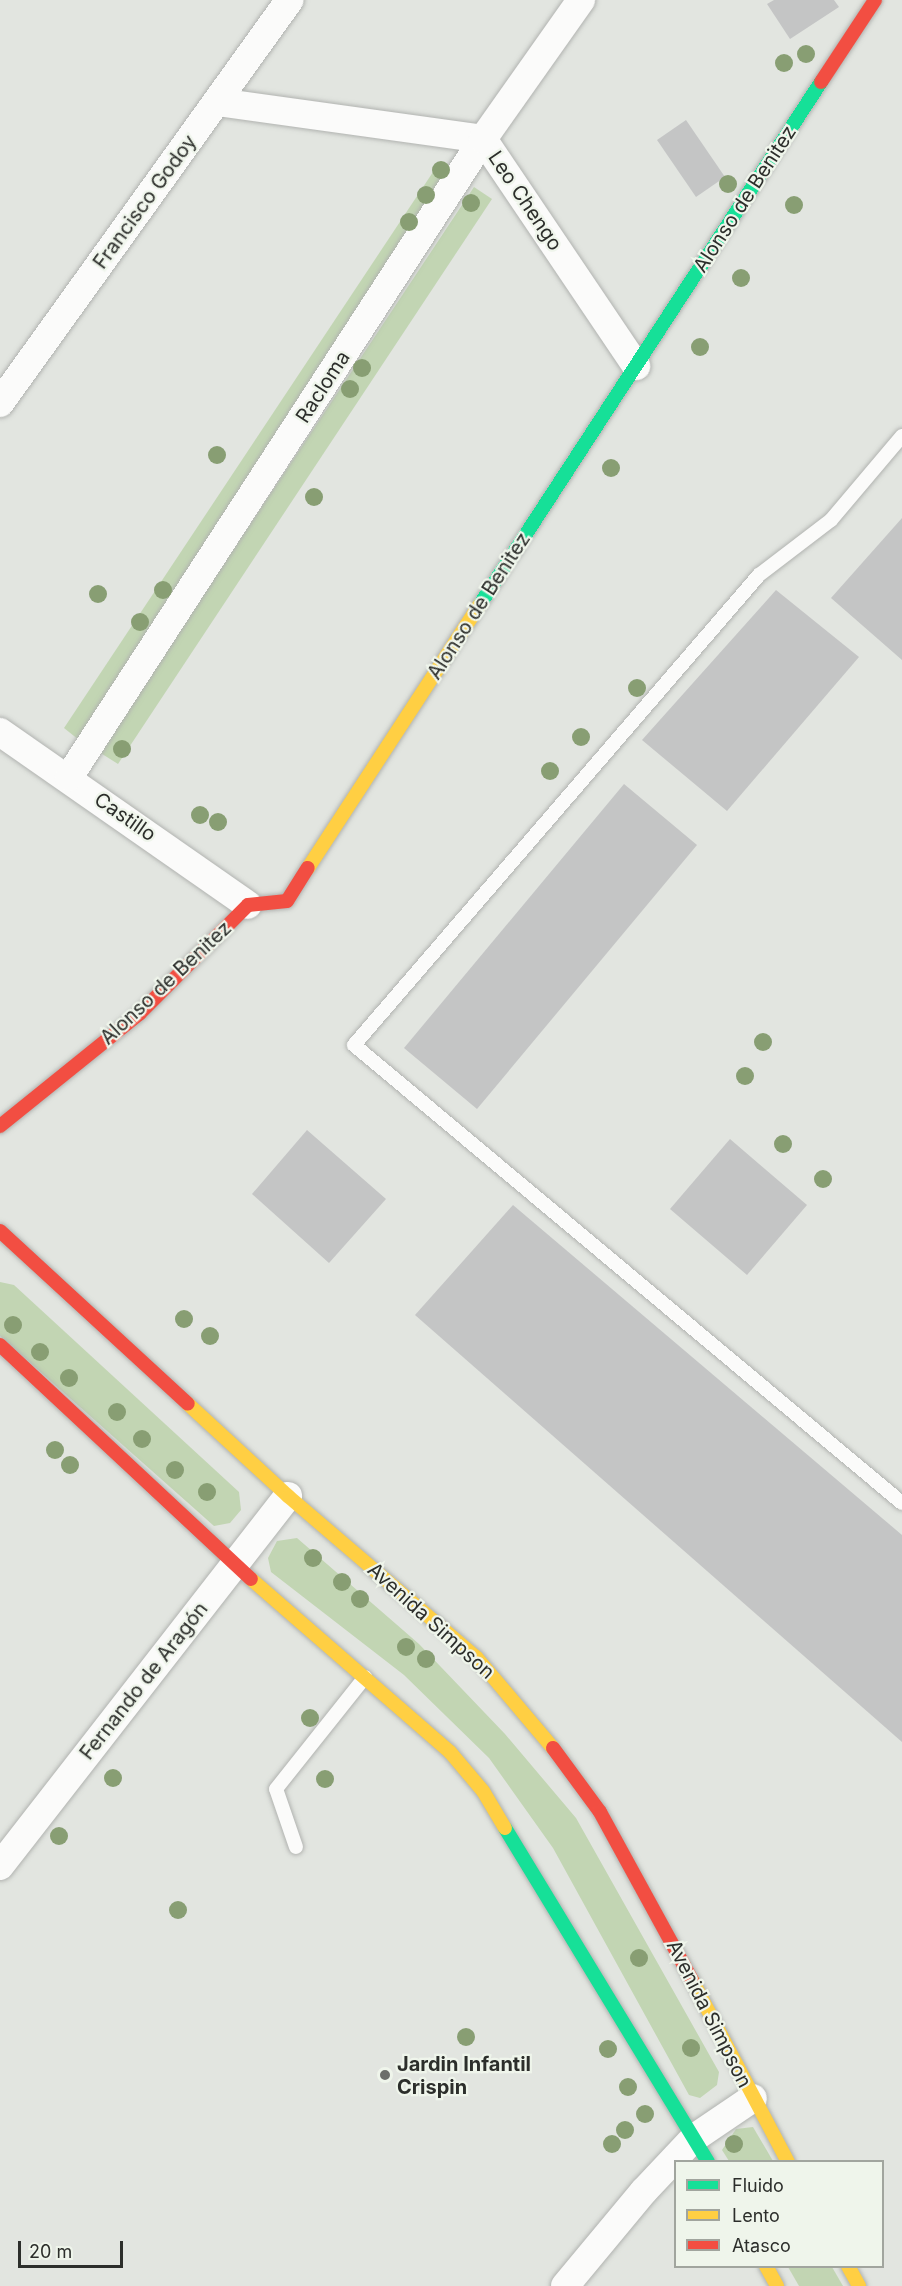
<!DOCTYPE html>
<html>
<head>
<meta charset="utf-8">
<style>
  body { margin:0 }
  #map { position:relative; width:902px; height:2286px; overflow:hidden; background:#e2e5e0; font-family:Inter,sans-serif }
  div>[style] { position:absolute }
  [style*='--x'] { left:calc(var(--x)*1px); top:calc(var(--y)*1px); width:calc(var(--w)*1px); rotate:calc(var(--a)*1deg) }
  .green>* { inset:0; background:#c2d5b3 }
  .building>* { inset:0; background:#c4c5c5 }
  .roads { filter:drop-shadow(0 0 2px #b1b3b0) drop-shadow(0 0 2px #b1b3b0) }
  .lane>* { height:14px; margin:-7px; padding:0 7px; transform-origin:7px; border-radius:7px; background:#fbfbfa }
  .street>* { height:28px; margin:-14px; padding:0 14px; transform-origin:14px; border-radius:14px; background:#fbfbfa }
  .fast>* { height:14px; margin:-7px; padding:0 7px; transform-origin:7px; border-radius:7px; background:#16e098 }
  .slow>* { height:14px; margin:-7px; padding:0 7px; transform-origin:7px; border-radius:7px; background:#ffcf43 }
  .jam>* { height:14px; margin:-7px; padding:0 7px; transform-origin:7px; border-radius:7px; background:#f24e42 }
  .trees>* { width:18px; height:18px; margin:-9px; border-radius:50%; background:#889e73 }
  .dots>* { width:16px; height:16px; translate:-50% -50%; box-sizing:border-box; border:3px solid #eff5eb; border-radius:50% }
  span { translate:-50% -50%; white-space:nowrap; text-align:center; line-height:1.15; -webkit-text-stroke:4.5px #eff5eb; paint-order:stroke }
  .street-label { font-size:20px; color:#2c2e2b }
  .poi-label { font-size:20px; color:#2c2e2b; font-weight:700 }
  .left { translate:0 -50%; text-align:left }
  .legend { position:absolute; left:674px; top:2160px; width:210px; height:108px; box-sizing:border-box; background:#eff5eb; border:2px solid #a1a59e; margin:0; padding:8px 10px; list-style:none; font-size:18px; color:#2c2e2b }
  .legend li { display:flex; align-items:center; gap:12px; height:30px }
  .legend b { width:30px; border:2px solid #a1a59e }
  .scale { position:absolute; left:18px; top:2241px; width:105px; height:27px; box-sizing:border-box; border:3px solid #2c2e2b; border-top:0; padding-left:8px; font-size:18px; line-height:21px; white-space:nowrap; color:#2c2e2b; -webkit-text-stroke:4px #eff5eb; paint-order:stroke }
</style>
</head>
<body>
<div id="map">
  <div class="green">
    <i style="clip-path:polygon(439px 163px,454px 173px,79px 740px,64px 728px)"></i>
    <i style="clip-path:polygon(474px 187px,492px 199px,118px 764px,99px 752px)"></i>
    <i style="clip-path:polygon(0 1282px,14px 1285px,239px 1492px,241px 1510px,230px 1523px,214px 1526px,0 1336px)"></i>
    <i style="clip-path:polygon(297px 1538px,419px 1644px,505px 1734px,576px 1818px,719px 2072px,717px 2085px,700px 2098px,689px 2095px,553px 1848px,489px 1758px,404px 1675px,271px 1572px,268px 1558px,277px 1541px)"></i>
    <i style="clip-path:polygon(753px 2127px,773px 2161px,729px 2161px,722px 2150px,736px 2129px)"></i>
    <i style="clip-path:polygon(788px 2267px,832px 2267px,843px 2286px,799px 2286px)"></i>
  </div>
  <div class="building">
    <i style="clip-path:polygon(774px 0,834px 0,839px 7px,790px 39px,767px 4px)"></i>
    <i style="clip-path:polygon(686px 120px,725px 177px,696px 197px,657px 140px)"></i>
    <i style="clip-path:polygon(902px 518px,902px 660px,831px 598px)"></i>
    <i style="clip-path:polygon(776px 590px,859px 657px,727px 811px,642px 740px)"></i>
    <i style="clip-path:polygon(624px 784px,697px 845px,477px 1109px,404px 1048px)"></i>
    <i style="clip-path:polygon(307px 1130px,386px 1199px,329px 1263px,252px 1194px)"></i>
    <i style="clip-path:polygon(730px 1139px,807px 1205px,747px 1275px,670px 1209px)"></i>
    <i style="clip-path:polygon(513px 1205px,902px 1535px,902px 1742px,415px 1315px)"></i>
  </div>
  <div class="roads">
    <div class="lane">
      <i style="--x:902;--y:436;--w:110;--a:130.2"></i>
      <i style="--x:831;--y:520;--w:91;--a:142.6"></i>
      <i style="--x:759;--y:575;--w:620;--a:130.75"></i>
      <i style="--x:354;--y:1045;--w:714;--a:39.89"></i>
      <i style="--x:296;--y:1847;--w:61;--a:-109"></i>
      <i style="--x:276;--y:1789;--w:143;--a:-51.5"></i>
    </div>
    <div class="street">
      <i style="--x:218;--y:102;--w:268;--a:7.9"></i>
      <i style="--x:483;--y:139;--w:274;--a:56"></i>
      <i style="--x:0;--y:403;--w:496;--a:-54.3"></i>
      <i style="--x:0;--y:732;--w:302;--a:34.9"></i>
      <i style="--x:69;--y:777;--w:761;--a:-57.02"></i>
      <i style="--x:483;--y:139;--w:170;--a:-54.8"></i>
      <i style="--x:0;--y:1866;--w:469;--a:-52.1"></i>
      <i style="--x:565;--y:2286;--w:124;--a:-50.3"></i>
      <i style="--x:644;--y:2191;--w:73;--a:-46.7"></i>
      <i style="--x:694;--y:2138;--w:71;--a:-34.1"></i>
    </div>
    <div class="fast">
      <i style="--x:479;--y:606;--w:626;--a:-56.87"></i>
      <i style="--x:505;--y:1828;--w:391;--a:58.7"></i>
    </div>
    <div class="slow">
      <i style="--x:308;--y:868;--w:313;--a:-56.9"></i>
      <i style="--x:188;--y:1404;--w:136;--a:42.6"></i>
      <i style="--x:288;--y:1496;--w:248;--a:40.6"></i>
      <i style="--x:476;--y:1657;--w:119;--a:49.8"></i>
      <i style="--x:251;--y:1579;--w:264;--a:41"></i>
      <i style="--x:450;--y:1752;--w:51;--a:49.8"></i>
      <i style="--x:483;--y:1791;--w:43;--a:59.3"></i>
      <i style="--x:692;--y:1980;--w:206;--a:62.2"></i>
      <i style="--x:766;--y:2266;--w:23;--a:61"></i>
      <i style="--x:848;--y:2266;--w:23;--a:61"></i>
    </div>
    <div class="jam">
      <i style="--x:821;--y:82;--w:98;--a:-56.6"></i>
      <i style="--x:0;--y:1126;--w:179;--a:-38.9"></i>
      <i style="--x:139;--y:1014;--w:154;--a:-45"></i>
      <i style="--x:248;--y:905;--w:39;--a:-6"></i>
      <i style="--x:287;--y:901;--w:39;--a:-58"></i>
      <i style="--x:0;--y:1231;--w:255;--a:42.6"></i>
      <i style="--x:0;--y:1345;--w:343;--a:43"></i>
      <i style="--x:553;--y:1748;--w:79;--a:53.7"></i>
      <i style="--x:600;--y:1812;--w:192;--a:61.3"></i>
    </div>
  </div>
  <div class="trees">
    <i style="left:806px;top:54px"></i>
    <i style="left:784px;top:63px"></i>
    <i style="left:441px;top:170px"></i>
    <i style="left:728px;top:184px"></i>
    <i style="left:426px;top:195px"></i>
    <i style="left:471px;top:203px"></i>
    <i style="left:794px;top:205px"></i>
    <i style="left:409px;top:222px"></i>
    <i style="left:741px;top:278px"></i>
    <i style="left:700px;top:347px"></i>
    <i style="left:362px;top:368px"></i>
    <i style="left:350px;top:389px"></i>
    <i style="left:217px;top:455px"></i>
    <i style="left:611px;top:468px"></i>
    <i style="left:314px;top:497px"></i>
    <i style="left:163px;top:590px"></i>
    <i style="left:98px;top:594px"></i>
    <i style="left:140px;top:622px"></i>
    <i style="left:637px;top:688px"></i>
    <i style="left:581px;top:737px"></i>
    <i style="left:122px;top:749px"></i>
    <i style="left:550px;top:771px"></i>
    <i style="left:200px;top:815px"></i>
    <i style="left:218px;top:822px"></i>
    <i style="left:763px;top:1042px"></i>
    <i style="left:745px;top:1076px"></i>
    <i style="left:783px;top:1144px"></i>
    <i style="left:823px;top:1179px"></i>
    <i style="left:184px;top:1319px"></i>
    <i style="left:13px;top:1325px"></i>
    <i style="left:210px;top:1336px"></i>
    <i style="left:40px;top:1352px"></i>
    <i style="left:69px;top:1378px"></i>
    <i style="left:117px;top:1412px"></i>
    <i style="left:142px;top:1439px"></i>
    <i style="left:55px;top:1450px"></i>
    <i style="left:70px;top:1465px"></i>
    <i style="left:175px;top:1470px"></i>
    <i style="left:207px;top:1492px"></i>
    <i style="left:313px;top:1558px"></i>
    <i style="left:342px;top:1582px"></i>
    <i style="left:360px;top:1599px"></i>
    <i style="left:406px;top:1647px"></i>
    <i style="left:426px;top:1659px"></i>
    <i style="left:310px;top:1718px"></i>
    <i style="left:113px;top:1778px"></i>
    <i style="left:325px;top:1779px"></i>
    <i style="left:59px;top:1836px"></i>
    <i style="left:178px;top:1910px"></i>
    <i style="left:639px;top:1958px"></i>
    <i style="left:466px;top:2037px"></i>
    <i style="left:691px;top:2048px"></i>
    <i style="left:608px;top:2049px"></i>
    <i style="left:628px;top:2087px"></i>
    <i style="left:645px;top:2114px"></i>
    <i style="left:625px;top:2130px"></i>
    <i style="left:612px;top:2144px"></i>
    <i style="left:734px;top:2144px"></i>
  </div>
  <div class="dots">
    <i style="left:385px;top:2075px;background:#6c6e6a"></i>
  </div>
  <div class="street-label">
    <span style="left:745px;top:199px;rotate:-57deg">Alonso de Benitez</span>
    <span style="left:525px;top:201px;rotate:56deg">Leo Chengo</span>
    <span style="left:145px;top:202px;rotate:-54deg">Francisco Godoy</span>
    <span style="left:323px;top:387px;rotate:-57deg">Racloma</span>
    <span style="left:479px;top:606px;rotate:-57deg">Alonso de Benitez</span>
    <span style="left:125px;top:817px;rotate:35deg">Castillo</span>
    <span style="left:166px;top:983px;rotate:-43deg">Alonso de Benitez</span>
    <span style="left:431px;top:1621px;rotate:42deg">Avenida Simpson</span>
    <span style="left:144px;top:1681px;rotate:-52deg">Fernando de Aragón</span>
    <span style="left:709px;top:2014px;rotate:63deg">Avenida Simpson</span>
  </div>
  <div class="poi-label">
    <span class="left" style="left:397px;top:2076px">Jardin Infantil<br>Crispin</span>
  </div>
  <ul class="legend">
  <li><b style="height:8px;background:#16e098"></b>Fluido</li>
  <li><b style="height:8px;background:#ffcf43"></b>Lento</li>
  <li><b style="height:8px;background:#f24e42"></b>Atasco</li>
  </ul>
  <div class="scale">20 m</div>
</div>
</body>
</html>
